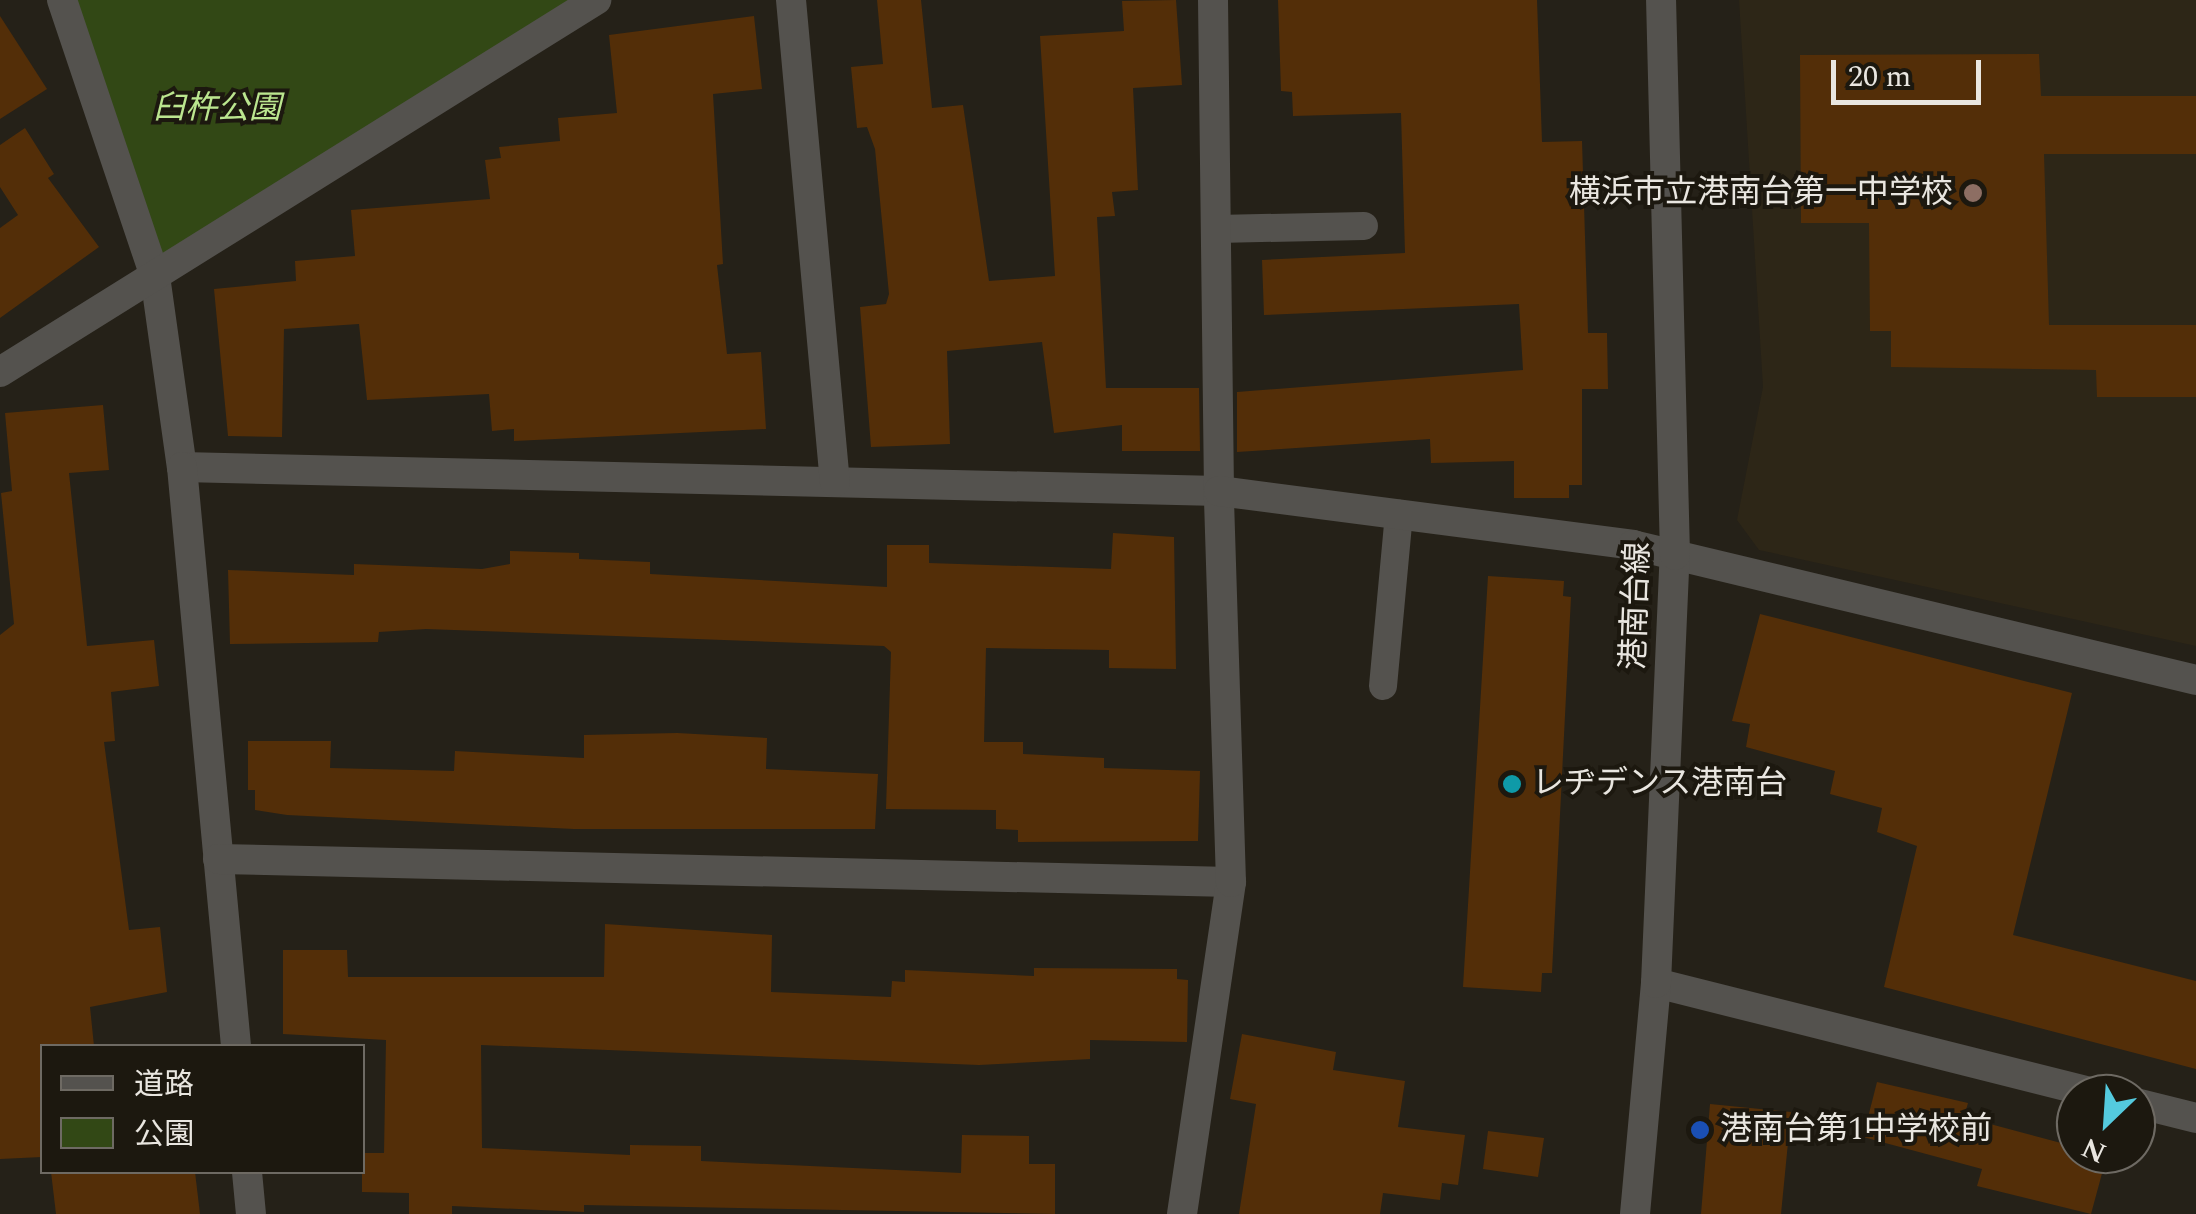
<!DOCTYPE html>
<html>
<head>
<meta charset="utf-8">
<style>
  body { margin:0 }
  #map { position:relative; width:2196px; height:1214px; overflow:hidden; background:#252118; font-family:Spectral,"Noto Sans JP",serif }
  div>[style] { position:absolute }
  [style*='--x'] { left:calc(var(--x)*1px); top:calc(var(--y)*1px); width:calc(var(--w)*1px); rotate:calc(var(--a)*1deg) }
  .built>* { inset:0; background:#2d2617 }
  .green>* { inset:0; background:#324815 }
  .building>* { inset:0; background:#532e08 }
  .service>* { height:28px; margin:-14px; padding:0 14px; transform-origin:14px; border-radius:14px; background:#54524e }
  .minor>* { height:30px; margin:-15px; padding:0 15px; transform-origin:15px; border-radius:15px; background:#54524e }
  .tertiary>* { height:30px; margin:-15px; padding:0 15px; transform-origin:15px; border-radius:15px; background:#54524e }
  .dots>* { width:28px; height:28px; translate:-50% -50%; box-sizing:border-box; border:5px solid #1c180f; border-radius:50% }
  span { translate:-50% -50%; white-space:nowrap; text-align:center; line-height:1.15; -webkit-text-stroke:8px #1c180f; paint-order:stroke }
  .park-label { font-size:32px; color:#bbe68f; font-style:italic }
  .poi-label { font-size:32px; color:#e9e6e0 }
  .right { translate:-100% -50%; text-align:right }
  .left { translate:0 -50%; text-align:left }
  .street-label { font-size:32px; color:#e9e6e0 }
  .legend { position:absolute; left:40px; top:1044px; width:325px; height:130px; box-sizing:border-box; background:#1c180f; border:2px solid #6e6a63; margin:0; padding:12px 18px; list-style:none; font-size:30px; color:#e9e6e0 }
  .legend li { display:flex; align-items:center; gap:20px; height:50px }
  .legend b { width:50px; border:2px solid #6e6a63 }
  .north { position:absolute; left:2056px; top:1074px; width:100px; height:100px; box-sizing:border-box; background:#1c180f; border:2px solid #6e6a63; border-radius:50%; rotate:205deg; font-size:28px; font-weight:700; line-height:40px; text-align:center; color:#e9e6e0 }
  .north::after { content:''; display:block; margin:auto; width:35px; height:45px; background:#54cade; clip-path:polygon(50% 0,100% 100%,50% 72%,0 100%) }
  .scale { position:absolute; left:1831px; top:60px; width:150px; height:45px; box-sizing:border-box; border:5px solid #e9e6e0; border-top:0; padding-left:12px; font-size:30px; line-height:35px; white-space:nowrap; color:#e9e6e0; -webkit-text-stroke:8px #1c180f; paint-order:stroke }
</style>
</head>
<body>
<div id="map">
  <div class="built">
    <i style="clip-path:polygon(1739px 0,2196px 0,2196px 646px,1759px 550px,1737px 520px,1763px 387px)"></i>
  </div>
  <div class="green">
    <i style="clip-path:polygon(62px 0,596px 0,155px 276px)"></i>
  </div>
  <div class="building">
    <i style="clip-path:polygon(877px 0,921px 0,932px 108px,963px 105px,989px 281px,1055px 276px,1040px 36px,1124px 31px,1122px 1px,1176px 0,1182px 85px,1133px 88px,1138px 190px,1112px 192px,1115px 216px,1097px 217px,1106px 388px,1199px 388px,1200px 451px,1122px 451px,1122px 425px,1054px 433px,1042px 342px,947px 351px,950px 444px,871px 447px,860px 307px,886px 304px,889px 294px,875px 149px,867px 127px,857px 128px,851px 67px,883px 64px)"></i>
    <i style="clip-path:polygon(1278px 0,1537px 0,1542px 142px,1582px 141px,1588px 333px,1607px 333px,1608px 389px,1582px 389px,1582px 485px,1569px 485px,1569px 498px,1514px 498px,1514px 461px,1431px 463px,1430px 439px,1237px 452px,1237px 392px,1523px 370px,1519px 304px,1264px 315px,1262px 260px,1405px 253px,1401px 113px,1293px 116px,1292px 92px,1281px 91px)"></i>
    <i style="clip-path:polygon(0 16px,47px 89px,0 119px)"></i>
    <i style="clip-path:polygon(754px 16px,762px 89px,713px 94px,723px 264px,717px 265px,727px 354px,761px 352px,766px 429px,514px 441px,514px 429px,492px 431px,489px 394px,367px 400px,359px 324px,284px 329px,282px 437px,228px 436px,214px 289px,296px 281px,295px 261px,355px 256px,351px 210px,490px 199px,485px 160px,501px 158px,499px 147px,560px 141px,558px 118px,617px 113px,609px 35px)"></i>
    <i style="clip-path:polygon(2039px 54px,2041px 96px,2196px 96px,2196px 154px,2044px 154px,2049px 325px,2196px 325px,2196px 397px,2097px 397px,2096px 370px,1891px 367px,1891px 331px,1870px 331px,1869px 223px,1801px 223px,1800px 55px)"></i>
    <i style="clip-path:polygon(25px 128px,54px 174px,48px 178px,99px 247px,0 318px,0 228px,18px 215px,0 187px,0 145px)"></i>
    <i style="clip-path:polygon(103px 405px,109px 470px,69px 473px,87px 646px,154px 640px,159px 686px,111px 692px,115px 741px,104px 742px,129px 930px,160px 927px,167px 992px,90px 1007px,94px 1046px,42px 1046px,42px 1157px,0 1159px,0 635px,14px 624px,1px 493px,12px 491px,5px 413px)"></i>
    <i style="clip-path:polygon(1113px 533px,1174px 537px,1176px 669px,1109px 668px,1109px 650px,986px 648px,984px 742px,1023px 742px,1023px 754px,1104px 758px,1104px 768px,1200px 771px,1198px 841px,1018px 842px,1018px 830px,996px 829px,996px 810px,886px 809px,891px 652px,884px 646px,426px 629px,379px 632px,378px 642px,230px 644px,228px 570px,354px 575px,354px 564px,482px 569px,510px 564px,510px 551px,579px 553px,579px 559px,650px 562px,650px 574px,887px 587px,887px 545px,929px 545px,929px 563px,1111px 569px)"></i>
    <i style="clip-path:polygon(1488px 576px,1564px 581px,1563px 596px,1571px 597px,1552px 973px,1542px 973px,1541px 992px,1463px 987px)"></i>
    <i style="clip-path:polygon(1760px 614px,2072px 693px,2013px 935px,2196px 981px,2196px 1069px,1884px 987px,1917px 846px,1877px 832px,1882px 808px,1830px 794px,1835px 771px,1746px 747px,1750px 724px,1732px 721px)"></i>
    <i style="clip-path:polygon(677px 733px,767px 738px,766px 769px,878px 774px,875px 829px,574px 829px,287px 815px,255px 810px,255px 790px,248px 790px,248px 741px,331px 741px,330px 768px,454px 771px,455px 751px,584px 758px,584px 735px)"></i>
    <i style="clip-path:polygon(605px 924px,772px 935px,771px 992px,891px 997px,892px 981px,905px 982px,905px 970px,1034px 976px,1034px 968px,1177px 969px,1177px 979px,1188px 980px,1187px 1042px,1090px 1040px,1090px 1059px,979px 1065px,481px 1045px,482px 1148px,630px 1155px,630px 1145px,701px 1146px,701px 1161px,961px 1173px,962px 1135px,1029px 1136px,1029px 1164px,1055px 1164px,1055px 1214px,584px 1205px,584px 1212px,452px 1206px,452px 1214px,409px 1214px,409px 1193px,362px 1192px,362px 1153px,384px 1153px,386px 1040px,283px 1034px,283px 950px,347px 950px,348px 977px,604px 977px)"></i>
    <i style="clip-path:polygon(1242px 1034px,1336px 1052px,1333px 1070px,1405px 1081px,1398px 1127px,1465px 1135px,1458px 1185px,1442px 1183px,1440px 1200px,1383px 1193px,1380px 1214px,1239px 1214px,1256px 1104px,1230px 1099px)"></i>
    <i style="clip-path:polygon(1877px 1082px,1968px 1103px,1964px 1117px,2076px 1147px,2076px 1154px,2107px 1155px,2091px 1214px,1977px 1186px,1982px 1169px,1863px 1137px)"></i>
    <i style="clip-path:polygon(1710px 1104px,1791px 1112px,1781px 1214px,1701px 1214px)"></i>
    <i style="clip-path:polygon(1488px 1131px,1544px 1138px,1538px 1177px,1483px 1169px)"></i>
    <i style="clip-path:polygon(51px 1172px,195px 1172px,200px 1214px,56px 1214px)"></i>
  </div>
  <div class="service">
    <i style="--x:1217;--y:229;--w:147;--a:-1.2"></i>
    <i style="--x:1383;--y:686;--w:173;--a:-84.7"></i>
  </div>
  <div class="minor">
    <i style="--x:62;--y:0;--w:291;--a:71.4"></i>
    <i style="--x:155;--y:276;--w:193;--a:82"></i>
    <i style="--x:182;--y:467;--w:1037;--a:1.33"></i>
    <i style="--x:1219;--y:491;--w:491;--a:-90.7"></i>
    <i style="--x:791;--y:0;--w:484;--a:84.8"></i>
    <i style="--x:0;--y:372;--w:703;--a:-31.97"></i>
    <i style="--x:182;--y:467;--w:582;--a:84.67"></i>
    <i style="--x:218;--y:859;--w:1013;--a:1.3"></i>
    <i style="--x:1656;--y:983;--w:457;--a:14.1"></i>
    <i style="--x:2136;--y:1103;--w:62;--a:14"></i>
    <i style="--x:247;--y:1172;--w:42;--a:84.6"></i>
    <i style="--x:1182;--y:1214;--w:336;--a:-81.6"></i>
    <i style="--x:1231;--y:882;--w:391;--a:-91.8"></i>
    <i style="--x:1219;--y:491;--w:418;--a:7.4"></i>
    <i style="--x:1633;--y:545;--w:579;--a:13.48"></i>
  </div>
  <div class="tertiary">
    <i style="--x:1635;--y:1214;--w:232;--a:-84.8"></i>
    <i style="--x:1656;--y:983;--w:428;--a:-87.5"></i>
    <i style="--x:1675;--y:555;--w:555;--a:-91.44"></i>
  </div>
  <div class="dots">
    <i style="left:1973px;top:193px;background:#8d6e63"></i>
    <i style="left:1512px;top:784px;background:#0f9aa8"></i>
    <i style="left:1700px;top:1130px;background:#1a4fb4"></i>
  </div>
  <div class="park-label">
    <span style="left:217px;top:109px">臼杵公園</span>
  </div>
  <div class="poi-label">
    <span class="right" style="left:1953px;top:193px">横浜市立港南台第一中学校</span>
    <span class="left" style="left:1532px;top:784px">レヂデンス港南台</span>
    <span class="left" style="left:1720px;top:1130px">港南台第1中学校前</span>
  </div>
  <div class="street-label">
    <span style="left:1637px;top:606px;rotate:-88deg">港南台線</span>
  </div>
  <ul class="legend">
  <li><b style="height:12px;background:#54524e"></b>道路</li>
  <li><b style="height:28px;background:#324815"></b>公園</li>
  </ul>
  <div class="north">N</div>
  <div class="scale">20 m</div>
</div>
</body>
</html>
